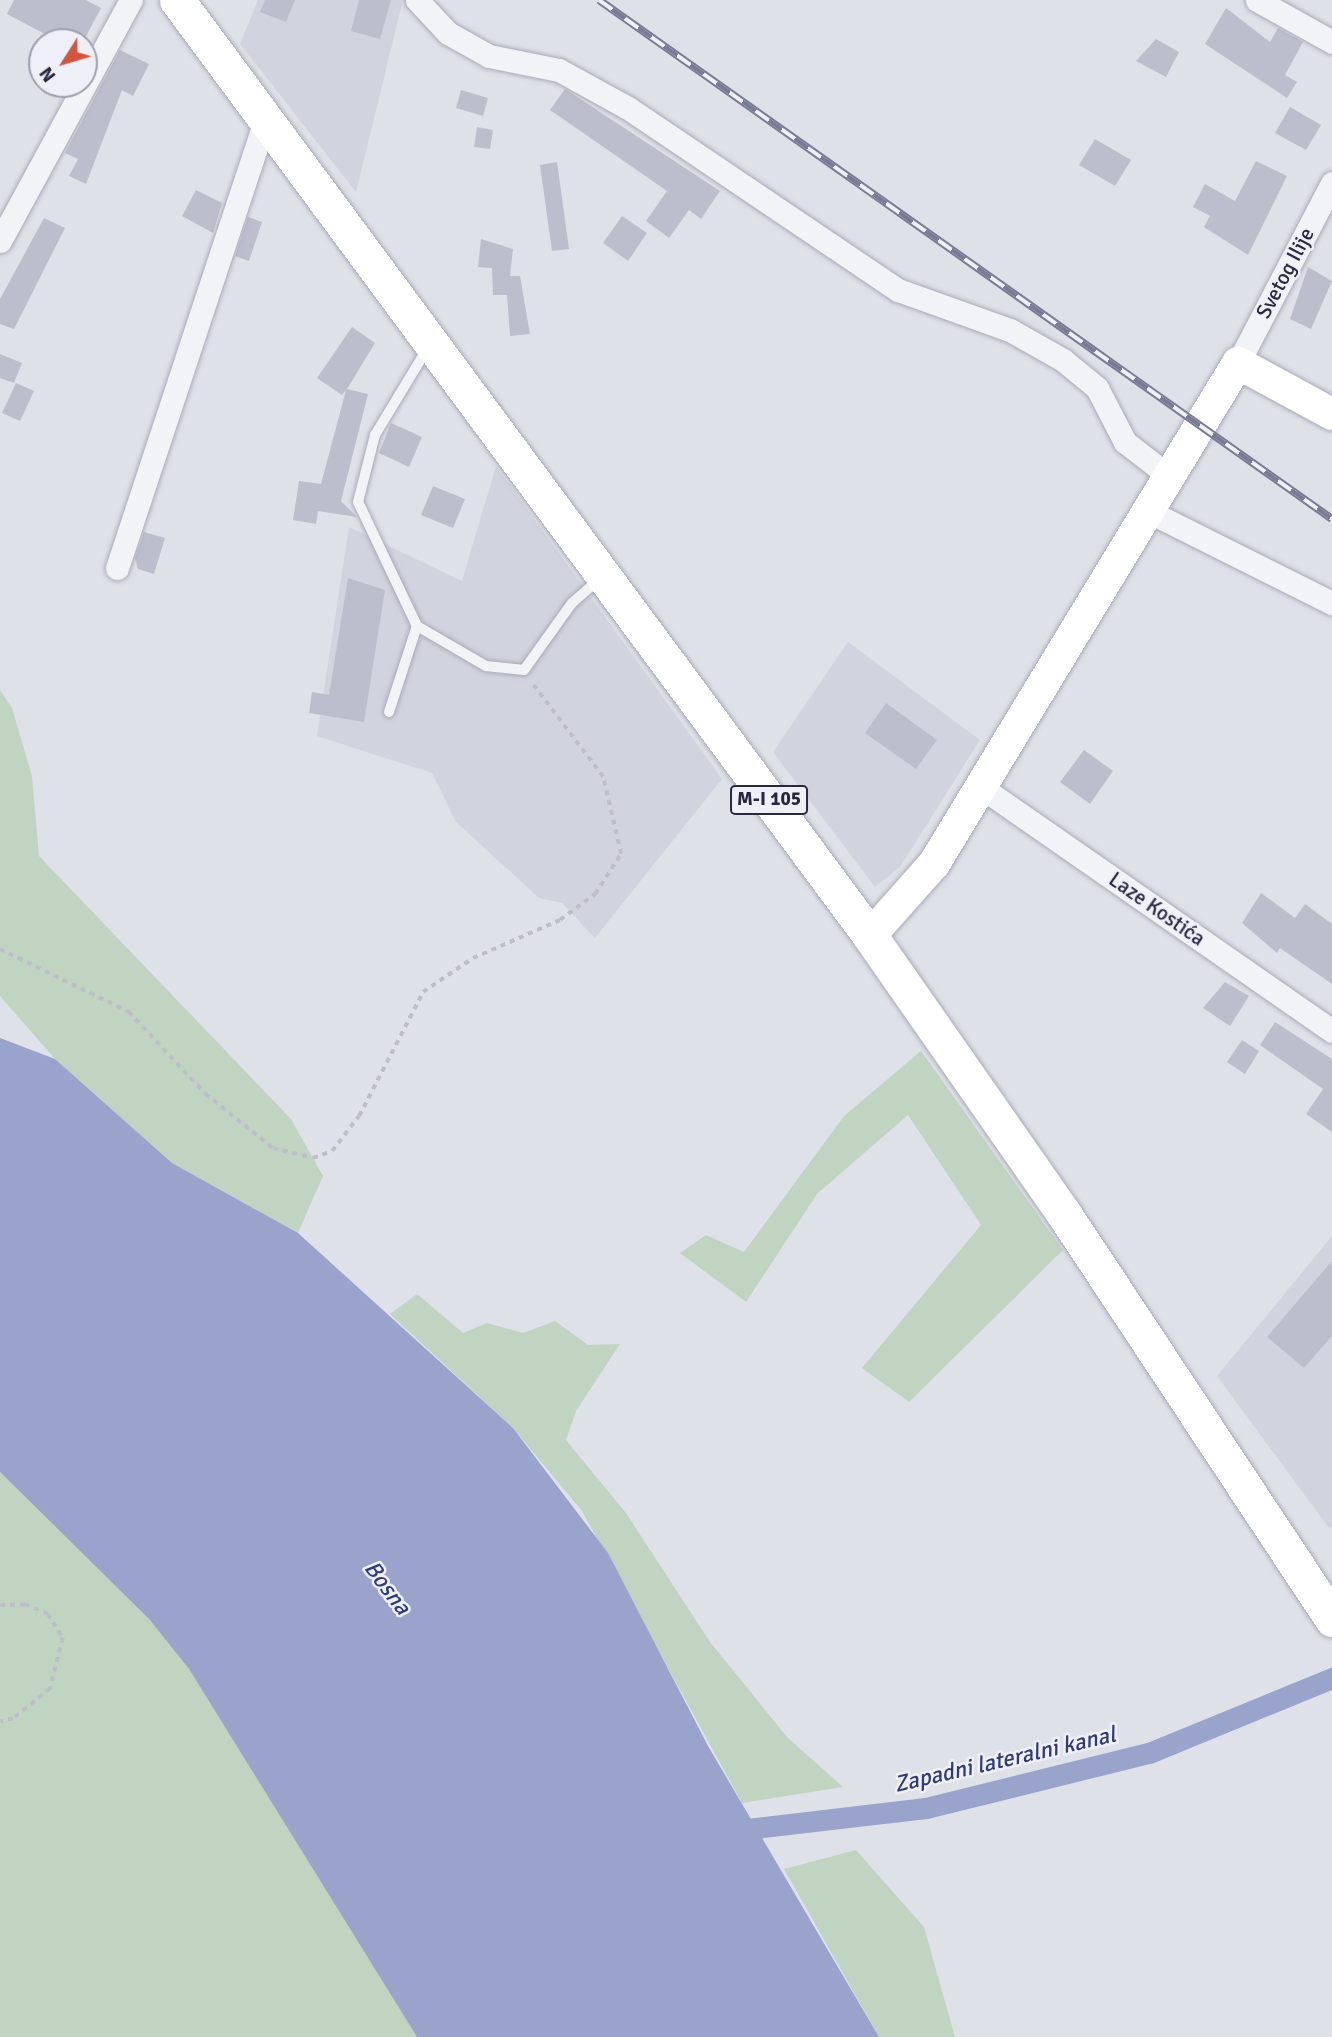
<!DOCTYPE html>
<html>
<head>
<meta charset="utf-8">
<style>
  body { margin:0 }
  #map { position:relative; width:1332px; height:2037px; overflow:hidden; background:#dfe1e9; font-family:Signika,sans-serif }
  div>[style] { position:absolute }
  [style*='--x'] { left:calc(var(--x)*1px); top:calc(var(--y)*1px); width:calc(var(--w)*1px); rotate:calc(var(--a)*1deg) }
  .built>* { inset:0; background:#d1d3de }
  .green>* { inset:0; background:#c0d4c1 }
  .water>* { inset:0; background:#99a3cb }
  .canal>* { height:21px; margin:-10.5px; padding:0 10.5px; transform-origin:10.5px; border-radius:10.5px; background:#99a3cb }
  .building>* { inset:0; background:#bcbecc }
  .path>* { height:3.5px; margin-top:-1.75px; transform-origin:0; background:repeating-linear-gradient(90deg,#bdbec8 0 5px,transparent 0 10px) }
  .roads { filter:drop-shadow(0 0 2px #a8aab7) drop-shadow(0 0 2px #a8aab7) }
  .lane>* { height:10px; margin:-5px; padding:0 5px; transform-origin:5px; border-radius:5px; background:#f2f3f7 }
  .street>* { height:23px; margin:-11.5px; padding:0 11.5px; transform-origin:11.5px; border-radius:11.5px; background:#f2f3f7 }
  .secondary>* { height:32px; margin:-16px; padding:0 16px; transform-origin:16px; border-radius:16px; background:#fff }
  .primary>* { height:35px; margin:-17.5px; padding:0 17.5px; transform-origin:17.5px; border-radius:17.5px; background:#fff }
  .rail>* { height:8px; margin-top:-4px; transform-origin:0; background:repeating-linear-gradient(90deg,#eff0f7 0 16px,#787b94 0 32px); box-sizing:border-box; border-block:2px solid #787b94 }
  span { translate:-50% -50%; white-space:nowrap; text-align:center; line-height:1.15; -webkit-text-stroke:5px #eff0f7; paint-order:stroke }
  .shield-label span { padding:2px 5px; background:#eff0f7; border:2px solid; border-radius:5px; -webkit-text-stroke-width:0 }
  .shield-label { font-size:19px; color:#282941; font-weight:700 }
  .street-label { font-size:21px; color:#282941 }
  .water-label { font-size:23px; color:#303b77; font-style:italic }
  .north { position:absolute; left:28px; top:28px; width:70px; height:70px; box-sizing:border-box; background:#eff0f7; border:2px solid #9fa0ae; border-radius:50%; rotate:233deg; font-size:19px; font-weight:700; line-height:28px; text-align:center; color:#282941 }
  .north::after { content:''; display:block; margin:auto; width:24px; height:32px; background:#d4543f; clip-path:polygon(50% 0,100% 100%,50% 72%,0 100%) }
</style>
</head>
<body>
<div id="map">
  <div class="built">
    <i style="clip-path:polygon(258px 0,403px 0,356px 192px,240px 44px)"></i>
    <i style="clip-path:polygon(496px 466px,722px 779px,595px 938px,562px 903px,539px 898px,456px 822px,432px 773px,317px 736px,349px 527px,462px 581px)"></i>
    <i style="clip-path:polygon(848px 642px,980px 740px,900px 867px,875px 887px,773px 752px)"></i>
    <i style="clip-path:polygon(1332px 1236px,1332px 1526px,1329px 1528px,1217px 1376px)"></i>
  </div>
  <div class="green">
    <i style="clip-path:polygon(0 690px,12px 708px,32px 776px,39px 856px,291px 1119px,323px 1176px,298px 1233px,172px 1163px,55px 1059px,0 996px)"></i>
    <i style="clip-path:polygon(921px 1051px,1063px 1250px,909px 1402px,862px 1368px,981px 1225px,908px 1115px,817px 1194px,746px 1302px,680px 1253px,706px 1235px,744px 1252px,844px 1116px)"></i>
    <i style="clip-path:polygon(417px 1294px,463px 1333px,487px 1323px,523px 1333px,555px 1321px,588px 1345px,620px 1344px,576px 1411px,566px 1440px,626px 1513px,710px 1642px,787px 1737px,843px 1787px,742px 1803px,582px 1511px,513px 1428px,390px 1314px)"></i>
    <i style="clip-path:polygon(0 1472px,149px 1619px,189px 1669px,417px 2037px,0 2037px)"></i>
    <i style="clip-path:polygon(856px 1850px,924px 1927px,955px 2037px,879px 2037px,784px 1869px)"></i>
  </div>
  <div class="water">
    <i style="clip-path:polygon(0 1038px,55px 1059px,172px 1163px,298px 1233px,513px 1428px,608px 1553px,708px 1746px,879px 2037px,417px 2037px,189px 1669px,149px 1619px,0 1472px)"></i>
  </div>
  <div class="canal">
    <i style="--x:730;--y:1831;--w:197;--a:-6.7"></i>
    <i style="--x:926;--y:1808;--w:230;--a:-13.9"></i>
    <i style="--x:1149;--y:1753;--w:198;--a:-22.3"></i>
  </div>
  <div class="building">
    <i style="clip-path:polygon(14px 0,86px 0,101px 8px,83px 42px,60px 42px,7px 14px)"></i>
    <i style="clip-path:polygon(265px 0,295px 0,286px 22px,260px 12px)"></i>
    <i style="clip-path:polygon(359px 0,391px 0,380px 39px,351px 31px)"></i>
    <i style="clip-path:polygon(1226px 8px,1270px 42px,1278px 28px,1303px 42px,1285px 75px,1297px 82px,1287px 98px,1205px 44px)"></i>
    <i style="clip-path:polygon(1156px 39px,1179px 52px,1166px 77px,1136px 61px)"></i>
    <i style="clip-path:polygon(120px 50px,149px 64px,133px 96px,122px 90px,86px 184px,69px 176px,78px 159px,65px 153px)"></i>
    <i style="clip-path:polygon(565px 89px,720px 191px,701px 219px,689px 210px,669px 238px,646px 221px,667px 191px,550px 110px)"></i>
    <i style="clip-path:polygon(461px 90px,488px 98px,483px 116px,456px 108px)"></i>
    <i style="clip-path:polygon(1290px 107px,1321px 125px,1306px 150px,1275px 133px)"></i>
    <i style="clip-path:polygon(477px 127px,493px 130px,490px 149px,474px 147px)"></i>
    <i style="clip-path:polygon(1095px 139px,1131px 160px,1115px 186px,1079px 165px)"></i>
    <i style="clip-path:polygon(1256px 161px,1287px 176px,1248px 255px,1204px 227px,1210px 216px,1193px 207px,1205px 184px,1235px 201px)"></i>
    <i style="clip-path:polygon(557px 162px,569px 249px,552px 251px,540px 165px)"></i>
    <i style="clip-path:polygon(196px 190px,222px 203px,213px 233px,182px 216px)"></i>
    <i style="clip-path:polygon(622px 216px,647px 233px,628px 261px,603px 243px)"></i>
    <i style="clip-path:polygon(248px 217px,262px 222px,249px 261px,235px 256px)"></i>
    <i style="clip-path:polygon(44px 218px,65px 228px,14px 329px,0 324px,0 299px)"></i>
    <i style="clip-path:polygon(481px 239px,513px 249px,510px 276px,520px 276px,530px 334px,510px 336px,507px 295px,493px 295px,492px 268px,478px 267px)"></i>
    <i style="clip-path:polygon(1308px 267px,1332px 281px,1311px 329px,1290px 319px)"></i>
    <i style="clip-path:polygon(352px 327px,375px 343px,347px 389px,368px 394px,341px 501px,357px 517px,318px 511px,316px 524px,293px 520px,299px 481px,321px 484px,346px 390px,342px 395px,317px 378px)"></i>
    <i style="clip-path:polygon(0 354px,22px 363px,14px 383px,0 378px)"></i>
    <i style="clip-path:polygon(16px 383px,34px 391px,20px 421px,2px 413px)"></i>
    <i style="clip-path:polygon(391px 423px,422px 437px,409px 467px,379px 453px)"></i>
    <i style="clip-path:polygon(433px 486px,465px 499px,453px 528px,421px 515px)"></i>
    <i style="clip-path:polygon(144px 532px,165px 538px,154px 574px,138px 569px,135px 558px)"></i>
    <i style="clip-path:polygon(348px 578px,385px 590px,364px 722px,309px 713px,312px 692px,329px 695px)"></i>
    <i style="clip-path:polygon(886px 703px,937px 740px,916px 769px,865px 733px)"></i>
    <i style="clip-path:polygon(1084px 750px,1113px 771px,1090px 804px,1060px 782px)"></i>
    <i style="clip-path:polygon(1261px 893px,1295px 918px,1305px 904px,1332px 924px,1332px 984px,1280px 948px,1277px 953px,1242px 923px)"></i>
    <i style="clip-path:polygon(1225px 982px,1249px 996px,1230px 1026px,1203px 1008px)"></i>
    <i style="clip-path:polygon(1275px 1022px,1332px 1059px,1332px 1132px,1306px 1114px,1323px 1089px,1260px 1045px)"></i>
    <i style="clip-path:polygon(1242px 1040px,1259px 1051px,1245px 1074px,1227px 1062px)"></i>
    <i style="clip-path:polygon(1332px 1261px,1332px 1336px,1304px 1368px,1267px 1337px)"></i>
  </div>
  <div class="path">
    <i style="--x:0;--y:949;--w:144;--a:26"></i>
    <i style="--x:129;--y:1012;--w:112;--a:46.8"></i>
    <i style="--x:206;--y:1094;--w:86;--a:38.9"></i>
    <i style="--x:273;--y:1148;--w:41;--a:14"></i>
    <i style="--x:313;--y:1158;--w:20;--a:-20"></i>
    <i style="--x:332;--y:1151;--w:44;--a:-52.4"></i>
    <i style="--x:359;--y:1116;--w:140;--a:-62.7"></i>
    <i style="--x:423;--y:992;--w:60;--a:-34.2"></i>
    <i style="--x:473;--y:958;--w:95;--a:-23.6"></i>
    <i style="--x:560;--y:920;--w:44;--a:-36.6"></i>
    <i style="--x:595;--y:894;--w:48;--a:-57"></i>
    <i style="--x:621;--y:854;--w:79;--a:-103.2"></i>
    <i style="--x:603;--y:777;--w:119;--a:-127.2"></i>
    <i style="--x:0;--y:1605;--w:25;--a:-2"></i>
    <i style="--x:25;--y:1604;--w:25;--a:23"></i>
    <i style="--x:48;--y:1614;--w:28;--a:58"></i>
    <i style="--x:63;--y:1638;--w:53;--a:104.3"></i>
    <i style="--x:50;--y:1689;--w:48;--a:141"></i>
    <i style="--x:13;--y:1719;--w:13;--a:167"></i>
  </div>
  <div class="roads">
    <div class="lane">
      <i style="--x:417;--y:626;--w:137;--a:-115.4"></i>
      <i style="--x:358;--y:502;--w:69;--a:-75.8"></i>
      <i style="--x:375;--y:435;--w:100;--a:-58.8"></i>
      <i style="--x:389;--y:712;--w:90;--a:-72"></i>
      <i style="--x:417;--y:626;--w:80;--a:30.1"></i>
      <i style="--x:486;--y:666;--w:38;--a:6"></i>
      <i style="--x:524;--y:670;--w:82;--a:-54.4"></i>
      <i style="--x:572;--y:603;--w:38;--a:-41"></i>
    </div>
    <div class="street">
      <i style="--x:417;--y:0;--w:45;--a:46.8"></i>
      <i style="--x:448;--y:33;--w:47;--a:29.3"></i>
      <i style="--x:489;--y:56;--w:71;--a:11.3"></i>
      <i style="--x:559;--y:70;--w:79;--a:28.8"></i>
      <i style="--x:628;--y:108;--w:326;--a:34"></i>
      <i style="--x:898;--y:290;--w:119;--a:19.7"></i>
      <i style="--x:1010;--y:330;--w:61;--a:29.5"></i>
      <i style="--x:1063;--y:360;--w:44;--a:39.5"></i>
      <i style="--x:1097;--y:388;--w:61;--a:62.6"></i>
      <i style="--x:1125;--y:442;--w:56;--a:37.7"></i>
      <i style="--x:1257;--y:0;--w:86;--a:29.2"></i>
      <i style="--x:0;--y:241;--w:274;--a:-61.5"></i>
      <i style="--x:1238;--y:363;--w:203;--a:-62.4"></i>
      <i style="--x:1148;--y:511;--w:206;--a:26.6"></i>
      <i style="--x:117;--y:568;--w:475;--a:-71.7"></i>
      <i style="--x:981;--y:787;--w:427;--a:34.8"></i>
    </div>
    <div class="secondary">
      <i style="--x:870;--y:936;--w:96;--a:-48.4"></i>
      <i style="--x:934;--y:864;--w:586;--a:-58.75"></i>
      <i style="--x:1238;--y:363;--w:107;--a:28.5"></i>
    </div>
    <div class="primary">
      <i style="--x:177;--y:0;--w:1165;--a:53.48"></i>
      <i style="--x:870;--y:936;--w:339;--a:55.1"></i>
      <i style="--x:1064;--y:1214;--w:486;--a:56.5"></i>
    </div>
  </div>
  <div class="rail">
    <i style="--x:599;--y:0;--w:898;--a:35.3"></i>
  </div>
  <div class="shield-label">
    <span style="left:769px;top:800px">M-I 105</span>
  </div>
  <div class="street-label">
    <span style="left:1285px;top:273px;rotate:-62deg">Svetog Ilije</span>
    <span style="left:1157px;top:909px;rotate:35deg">Laze Kostića</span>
  </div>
  <div class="water-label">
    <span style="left:387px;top:1588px;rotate:53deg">Bosna</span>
    <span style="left:1005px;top:1760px;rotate:-13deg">Zapadni lateralni kanal</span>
  </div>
  <div class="north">N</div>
</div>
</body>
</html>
